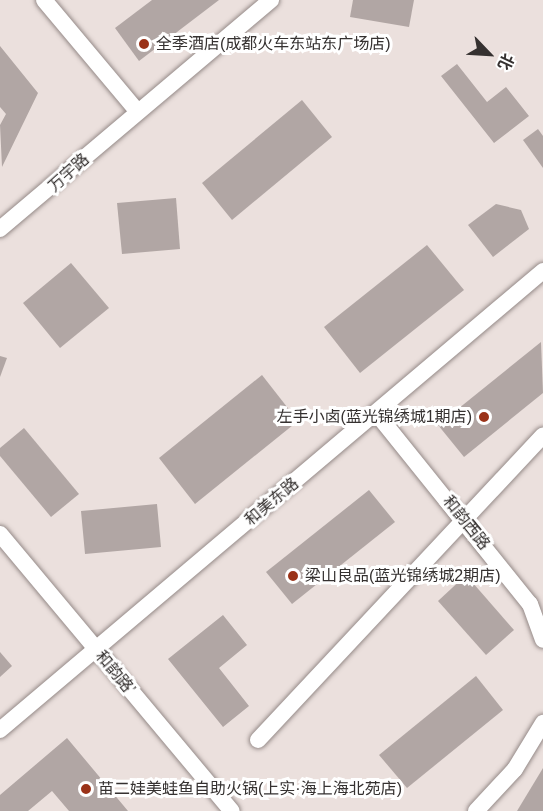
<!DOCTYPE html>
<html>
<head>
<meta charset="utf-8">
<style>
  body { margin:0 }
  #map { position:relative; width:543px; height:811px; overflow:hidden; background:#ebe0dd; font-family:Arial,"Noto Sans SC",sans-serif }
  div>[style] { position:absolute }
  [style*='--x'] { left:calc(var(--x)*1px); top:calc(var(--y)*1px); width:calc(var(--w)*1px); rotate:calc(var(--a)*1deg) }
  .building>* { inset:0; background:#b1a6a4 }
  .roads { filter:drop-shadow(0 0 2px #958a88) drop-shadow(0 0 2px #958a88) }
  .minor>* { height:16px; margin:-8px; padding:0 8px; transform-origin:8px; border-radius:8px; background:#fff }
  .dots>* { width:16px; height:16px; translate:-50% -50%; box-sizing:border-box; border:3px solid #fff; border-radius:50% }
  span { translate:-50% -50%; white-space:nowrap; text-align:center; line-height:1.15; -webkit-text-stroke:6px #fff; paint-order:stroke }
  .poi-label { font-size:16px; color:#353130 }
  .left { translate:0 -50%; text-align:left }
  .right { translate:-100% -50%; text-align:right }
  .street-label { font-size:16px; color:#353130 }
  .north { position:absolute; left:459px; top:24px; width:60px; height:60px; -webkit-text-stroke:4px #fff; paint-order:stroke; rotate:115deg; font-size:16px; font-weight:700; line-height:24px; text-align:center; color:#353130 }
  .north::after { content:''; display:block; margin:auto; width:21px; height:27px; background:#353130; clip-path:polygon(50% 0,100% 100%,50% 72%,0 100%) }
</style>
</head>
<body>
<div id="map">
  <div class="building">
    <i style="clip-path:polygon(152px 0,219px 0,139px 61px,115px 28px)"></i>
    <i style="clip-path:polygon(353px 0,414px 0,409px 27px,350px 17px)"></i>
    <i style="clip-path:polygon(0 46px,38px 93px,2px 167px,0 125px,6px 114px,0 107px)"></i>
    <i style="clip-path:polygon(457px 64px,487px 102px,506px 87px,529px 116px,494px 143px,441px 76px)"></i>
    <i style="clip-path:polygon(302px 100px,332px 137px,232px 220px,202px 183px)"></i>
    <i style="clip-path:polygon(538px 129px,543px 136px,543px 168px,523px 140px)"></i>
    <i style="clip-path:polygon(176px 198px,180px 249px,122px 254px,117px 203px)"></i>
    <i style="clip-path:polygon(496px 204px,521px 210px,529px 229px,493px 257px,468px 225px)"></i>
    <i style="clip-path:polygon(427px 245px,464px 290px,360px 373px,324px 327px)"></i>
    <i style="clip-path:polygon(71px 263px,109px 308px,60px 348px,23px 303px)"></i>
    <i style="clip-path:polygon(541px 342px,543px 393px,464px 457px,438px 425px)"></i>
    <i style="clip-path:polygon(0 356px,7px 358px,0 377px)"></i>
    <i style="clip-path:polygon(262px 375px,298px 421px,195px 504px,159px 458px)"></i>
    <i style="clip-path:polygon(24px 428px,79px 494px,51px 517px,0 456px,0 448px)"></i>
    <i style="clip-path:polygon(369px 490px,395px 522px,292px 604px,266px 572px)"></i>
    <i style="clip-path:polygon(157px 504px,161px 547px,85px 554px,81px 511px)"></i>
    <i style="clip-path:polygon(466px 575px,514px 630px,486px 655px,438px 601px)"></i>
    <i style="clip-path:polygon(223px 615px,247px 645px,219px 668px,249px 706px,223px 727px,168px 659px)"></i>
    <i style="clip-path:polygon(0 652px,12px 666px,0 677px)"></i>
    <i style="clip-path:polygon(476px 676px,503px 710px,407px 788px,379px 755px)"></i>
    <i style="clip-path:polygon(67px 738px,128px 811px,69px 811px,52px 791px,28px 811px,0 811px,0 795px)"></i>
    <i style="clip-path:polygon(543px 768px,543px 811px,517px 811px)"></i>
  </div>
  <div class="roads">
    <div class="minor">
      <i style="--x:44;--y:0;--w:145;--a:50"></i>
      <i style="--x:0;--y:229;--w:355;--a:-40.2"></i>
      <i style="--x:377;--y:414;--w:244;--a:51.2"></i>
      <i style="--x:530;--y:604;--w:38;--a:70"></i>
      <i style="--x:0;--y:534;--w:361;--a:50.1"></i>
      <i style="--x:0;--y:730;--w:711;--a:-40.21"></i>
      <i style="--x:258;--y:740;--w:417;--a:-46.9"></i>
      <i style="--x:476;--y:811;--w:57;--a:-47.1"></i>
      <i style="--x:515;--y:769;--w:54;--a:-58.7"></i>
    </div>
  </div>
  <div class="dots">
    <i style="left:144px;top:44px;background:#9a3218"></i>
    <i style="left:484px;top:417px;background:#9a3218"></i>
    <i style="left:293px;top:576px;background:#9a3218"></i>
    <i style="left:86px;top:789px;background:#9a3218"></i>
  </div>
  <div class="poi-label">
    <span class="left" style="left:156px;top:44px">全季酒店(成都火车东站东广场店)</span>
    <span class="right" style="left:472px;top:417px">左手小卤(蓝光锦绣城1期店)</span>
    <span class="left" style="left:305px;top:576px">梁山良品(蓝光锦绣城2期店)</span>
    <span class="left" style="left:98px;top:789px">苗二娃美蛙鱼自助火锅(上实·海上海北苑店)</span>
  </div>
  <div class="street-label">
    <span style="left:69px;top:173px;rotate:-42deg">万宇路</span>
    <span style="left:272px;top:502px;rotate:-40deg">和美东路</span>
    <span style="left:466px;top:523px;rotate:51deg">和韵西路</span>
    <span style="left:115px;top:673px;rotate:50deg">和韵路’</span>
  </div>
  <div class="north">北</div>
</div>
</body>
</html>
